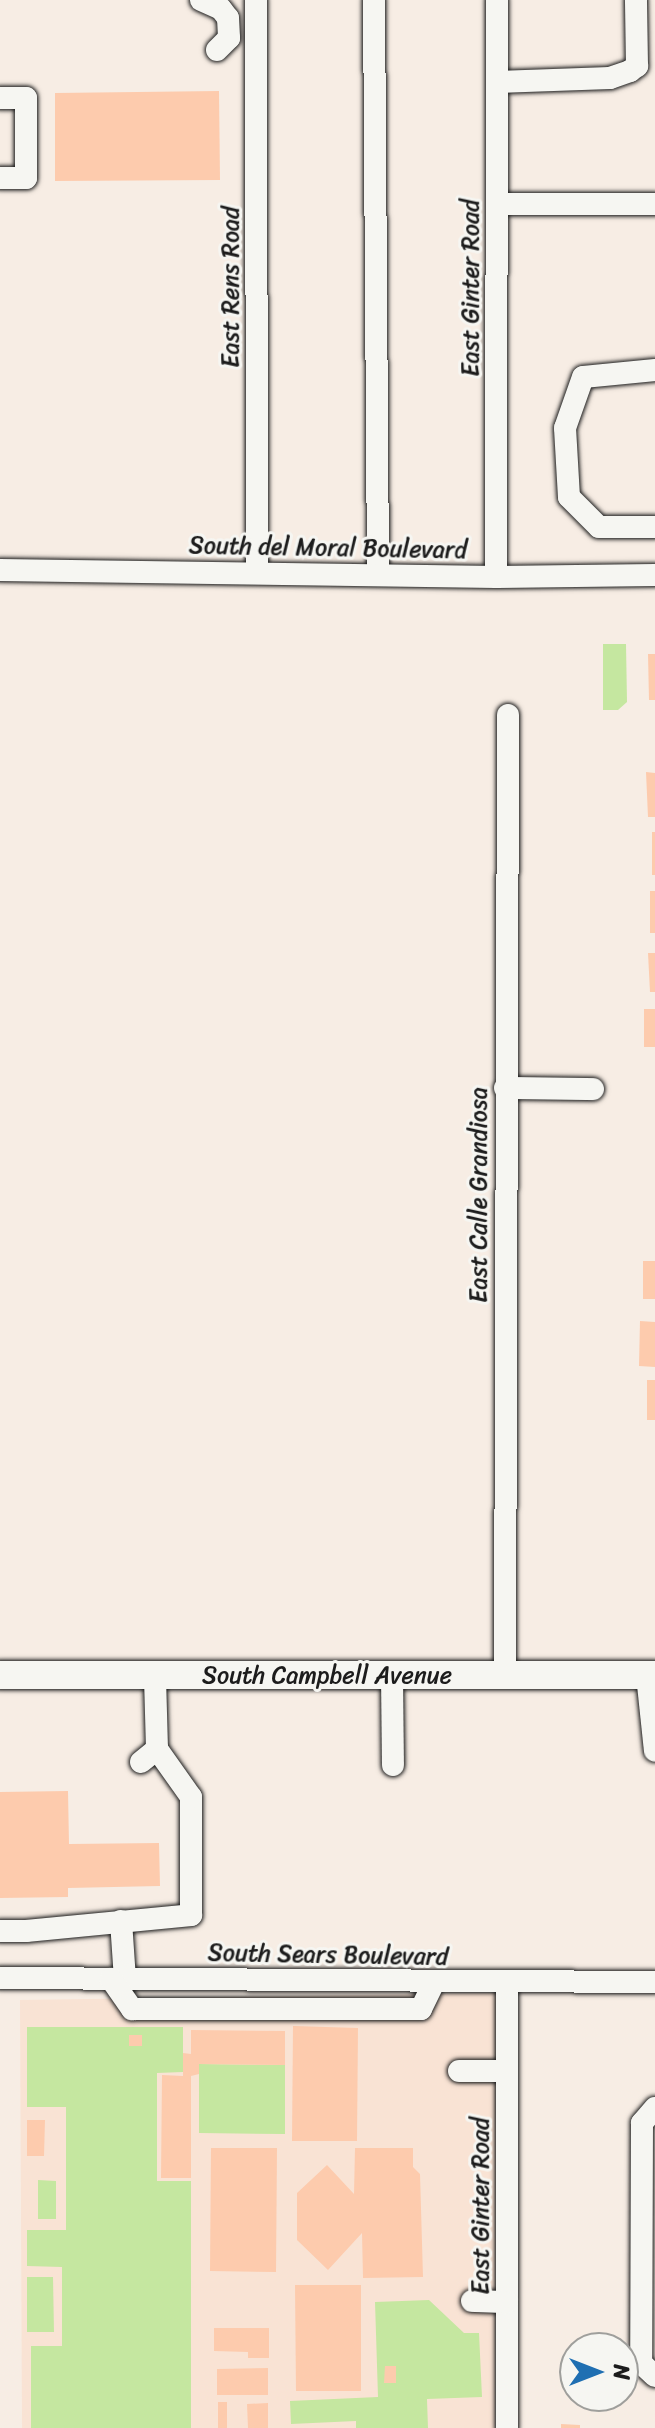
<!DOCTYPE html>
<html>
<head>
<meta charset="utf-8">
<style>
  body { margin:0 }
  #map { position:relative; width:655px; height:2428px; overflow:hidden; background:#f7ede4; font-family:Sriracha,sans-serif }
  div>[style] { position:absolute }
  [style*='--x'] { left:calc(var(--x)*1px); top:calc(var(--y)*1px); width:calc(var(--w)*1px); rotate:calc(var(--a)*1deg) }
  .built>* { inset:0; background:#f9e3d4 }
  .green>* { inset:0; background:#c5e7a0 }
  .building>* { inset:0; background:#fdcbad }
  .roads { filter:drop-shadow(0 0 2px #1c1c1c) drop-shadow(0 0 2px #1c1c1c) }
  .minor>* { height:22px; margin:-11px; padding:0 11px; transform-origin:11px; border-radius:11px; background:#f6f6f2 }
  .major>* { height:28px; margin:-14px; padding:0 14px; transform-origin:14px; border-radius:14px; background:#f6f6f2 }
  span { translate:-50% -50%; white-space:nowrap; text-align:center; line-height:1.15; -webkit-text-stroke:6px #f6f6f2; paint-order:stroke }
  .street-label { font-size:24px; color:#1c1c1c }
  .north { position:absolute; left:559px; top:2332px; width:80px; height:80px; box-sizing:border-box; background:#f6f6f2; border:2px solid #9f9f9c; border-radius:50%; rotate:90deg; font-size:22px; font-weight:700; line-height:32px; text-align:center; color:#1c1c1c }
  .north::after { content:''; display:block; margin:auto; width:28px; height:36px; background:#1f6fb2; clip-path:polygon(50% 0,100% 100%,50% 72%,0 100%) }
</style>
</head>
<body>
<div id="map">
  <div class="built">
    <i style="clip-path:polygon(496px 1993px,495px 2428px,22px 2428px,20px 2000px)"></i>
  </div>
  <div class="green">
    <i style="clip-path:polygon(603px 644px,626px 644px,627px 702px,618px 710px,603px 710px)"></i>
    <i style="clip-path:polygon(27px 2027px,183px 2027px,183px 2072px,157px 2073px,157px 2181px,191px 2181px,191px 2428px,31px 2428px,31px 2346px,62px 2346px,62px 2267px,27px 2266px,27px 2230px,66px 2230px,66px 2107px,27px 2107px)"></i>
    <i style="clip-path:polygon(199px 2064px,285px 2065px,285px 2134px,199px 2133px)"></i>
    <i style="clip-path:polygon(38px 2180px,56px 2181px,56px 2219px,38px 2219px)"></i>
    <i style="clip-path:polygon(27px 2277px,53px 2277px,54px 2332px,27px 2332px)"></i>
    <i style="clip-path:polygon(429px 2300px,464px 2333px,479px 2333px,482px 2397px,427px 2399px,428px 2428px,356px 2428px,356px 2421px,291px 2424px,290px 2401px,378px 2397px,375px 2302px)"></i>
  </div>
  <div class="building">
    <i style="clip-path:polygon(219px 91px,220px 180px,55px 181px,55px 93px)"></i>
    <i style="clip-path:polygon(648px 654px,655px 654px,655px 700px,649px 700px)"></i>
    <i style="clip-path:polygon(646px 772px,655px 773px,655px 817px,648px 817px)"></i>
    <i style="clip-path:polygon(652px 832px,655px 832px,655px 875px,652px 875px)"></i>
    <i style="clip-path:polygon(650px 891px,655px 891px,655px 933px,650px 933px)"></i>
    <i style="clip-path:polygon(648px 953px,655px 953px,655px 992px,650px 992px)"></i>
    <i style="clip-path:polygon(644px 1009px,655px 1009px,655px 1047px,644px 1047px)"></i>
    <i style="clip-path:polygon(643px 1261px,655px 1261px,655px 1299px,643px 1299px)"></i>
    <i style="clip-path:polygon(640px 1321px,655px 1322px,655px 1367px,639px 1366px)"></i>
    <i style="clip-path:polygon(647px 1380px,655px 1380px,655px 1420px,647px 1420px)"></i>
    <i style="clip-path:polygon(68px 1791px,69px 1844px,159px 1843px,160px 1886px,68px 1888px,68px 1897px,0 1898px,0 1792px)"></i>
    <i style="clip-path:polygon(293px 2026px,358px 2028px,357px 2141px,292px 2141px)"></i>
    <i style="clip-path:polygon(191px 2030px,285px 2031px,285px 2065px,199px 2064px,199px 2074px,191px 2076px,191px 2178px,161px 2178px,162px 2075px,183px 2076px,183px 2053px,191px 2054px)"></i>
    <i style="clip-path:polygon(129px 2035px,142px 2035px,142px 2046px,129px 2046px)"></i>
    <i style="clip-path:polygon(27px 2120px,45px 2120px,44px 2156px,27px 2156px)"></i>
    <i style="clip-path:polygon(211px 2148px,277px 2148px,276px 2272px,210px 2271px)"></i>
    <i style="clip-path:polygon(355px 2148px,413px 2148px,413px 2167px,420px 2174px,423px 2277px,363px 2278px,362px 2233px,328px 2270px,297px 2240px,297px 2193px,327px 2165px,354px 2194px)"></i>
    <i style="clip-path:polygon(295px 2285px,361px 2285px,361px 2391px,296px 2391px)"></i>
    <i style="clip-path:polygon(214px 2328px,269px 2328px,269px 2358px,248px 2358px,248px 2352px,214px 2351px)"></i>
    <i style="clip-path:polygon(385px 2366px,396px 2366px,396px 2383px,384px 2383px)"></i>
    <i style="clip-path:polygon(268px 2368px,268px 2395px,217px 2395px,217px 2369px)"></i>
    <i style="clip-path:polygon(218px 2402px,227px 2402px,227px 2428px,218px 2428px)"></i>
    <i style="clip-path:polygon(268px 2403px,268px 2428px,248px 2428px,247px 2404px)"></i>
    <i style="clip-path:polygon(561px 2424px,580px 2425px,580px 2428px,561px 2428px)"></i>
  </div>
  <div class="roads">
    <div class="minor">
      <i style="--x:201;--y:0;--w:22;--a:24"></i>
      <i style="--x:221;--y:9;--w:11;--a:52"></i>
      <i style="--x:228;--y:18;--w:20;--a:87"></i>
      <i style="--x:229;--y:38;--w:17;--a:135"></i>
      <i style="--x:256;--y:0;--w:573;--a:89.9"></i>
      <i style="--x:374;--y:0;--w:575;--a:89.6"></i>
      <i style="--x:497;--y:82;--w:113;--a:-2"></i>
      <i style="--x:610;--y:78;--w:21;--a:-19"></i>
      <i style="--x:630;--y:71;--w:9;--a:-36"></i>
      <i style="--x:637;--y:66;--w:66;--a:-90.9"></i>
      <i style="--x:0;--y:98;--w:26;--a:0"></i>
      <i style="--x:26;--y:98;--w:80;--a:90"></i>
      <i style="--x:26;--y:178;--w:26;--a:180"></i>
      <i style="--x:497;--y:204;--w:158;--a:0"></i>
      <i style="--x:655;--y:370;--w:72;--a:174.4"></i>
      <i style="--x:583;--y:377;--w:54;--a:109.4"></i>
      <i style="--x:565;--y:428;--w:69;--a:86.7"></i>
      <i style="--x:569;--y:497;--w:42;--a:45"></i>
      <i style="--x:599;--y:527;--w:56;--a:0"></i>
      <i style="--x:0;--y:570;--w:496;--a:0.8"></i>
      <i style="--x:496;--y:577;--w:159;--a:-0.7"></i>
      <i style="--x:496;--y:577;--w:577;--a:-89.9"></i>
      <i style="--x:505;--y:1088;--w:88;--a:0.7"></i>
      <i style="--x:392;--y:1675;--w:90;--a:89.4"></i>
      <i style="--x:505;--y:1675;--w:960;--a:-89.82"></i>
      <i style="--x:647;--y:1675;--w:76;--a:84"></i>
      <i style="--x:141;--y:1762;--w:21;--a:-39"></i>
      <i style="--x:157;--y:1749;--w:73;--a:-91.6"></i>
      <i style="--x:121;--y:1921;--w:58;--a:86.1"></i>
      <i style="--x:0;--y:1931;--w:26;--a:0"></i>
      <i style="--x:26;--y:1931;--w:166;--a:-5.5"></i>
      <i style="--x:191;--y:1915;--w:118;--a:-90"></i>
      <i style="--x:191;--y:1797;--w:59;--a:-125.3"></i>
      <i style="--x:0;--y:1978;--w:655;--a:0.35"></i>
      <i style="--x:111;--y:1979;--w:37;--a:55"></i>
      <i style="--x:132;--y:2009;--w:289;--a:0"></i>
      <i style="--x:421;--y:2009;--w:30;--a:-64"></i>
      <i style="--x:507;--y:1983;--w:445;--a:90"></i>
      <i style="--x:459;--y:2071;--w:48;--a:0"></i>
      <i style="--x:655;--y:2108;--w:20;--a:131"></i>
      <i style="--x:642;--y:2123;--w:240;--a:90.2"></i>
      <i style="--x:641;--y:2363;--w:19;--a:43"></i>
      <i style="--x:472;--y:2301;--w:35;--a:2"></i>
    </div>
    <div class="major">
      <i style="--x:0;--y:1675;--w:655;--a:0"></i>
    </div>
  </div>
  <div class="street-label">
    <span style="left:231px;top:287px;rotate:-90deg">East Rens Road</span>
    <span style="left:471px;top:288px;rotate:-90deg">East Ginter Road</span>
    <span style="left:328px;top:548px;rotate:1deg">South del Moral Boulevard</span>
    <span style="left:479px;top:1195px;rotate:-90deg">East Calle Grandiosa</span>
    <span style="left:327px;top:1676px">South Campbell Avenue</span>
    <span style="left:328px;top:1955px;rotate:1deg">South Sears Boulevard</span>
    <span style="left:481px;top:2206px;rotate:-90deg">East Ginter Road</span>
  </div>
  <div class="north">N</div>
</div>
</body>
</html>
